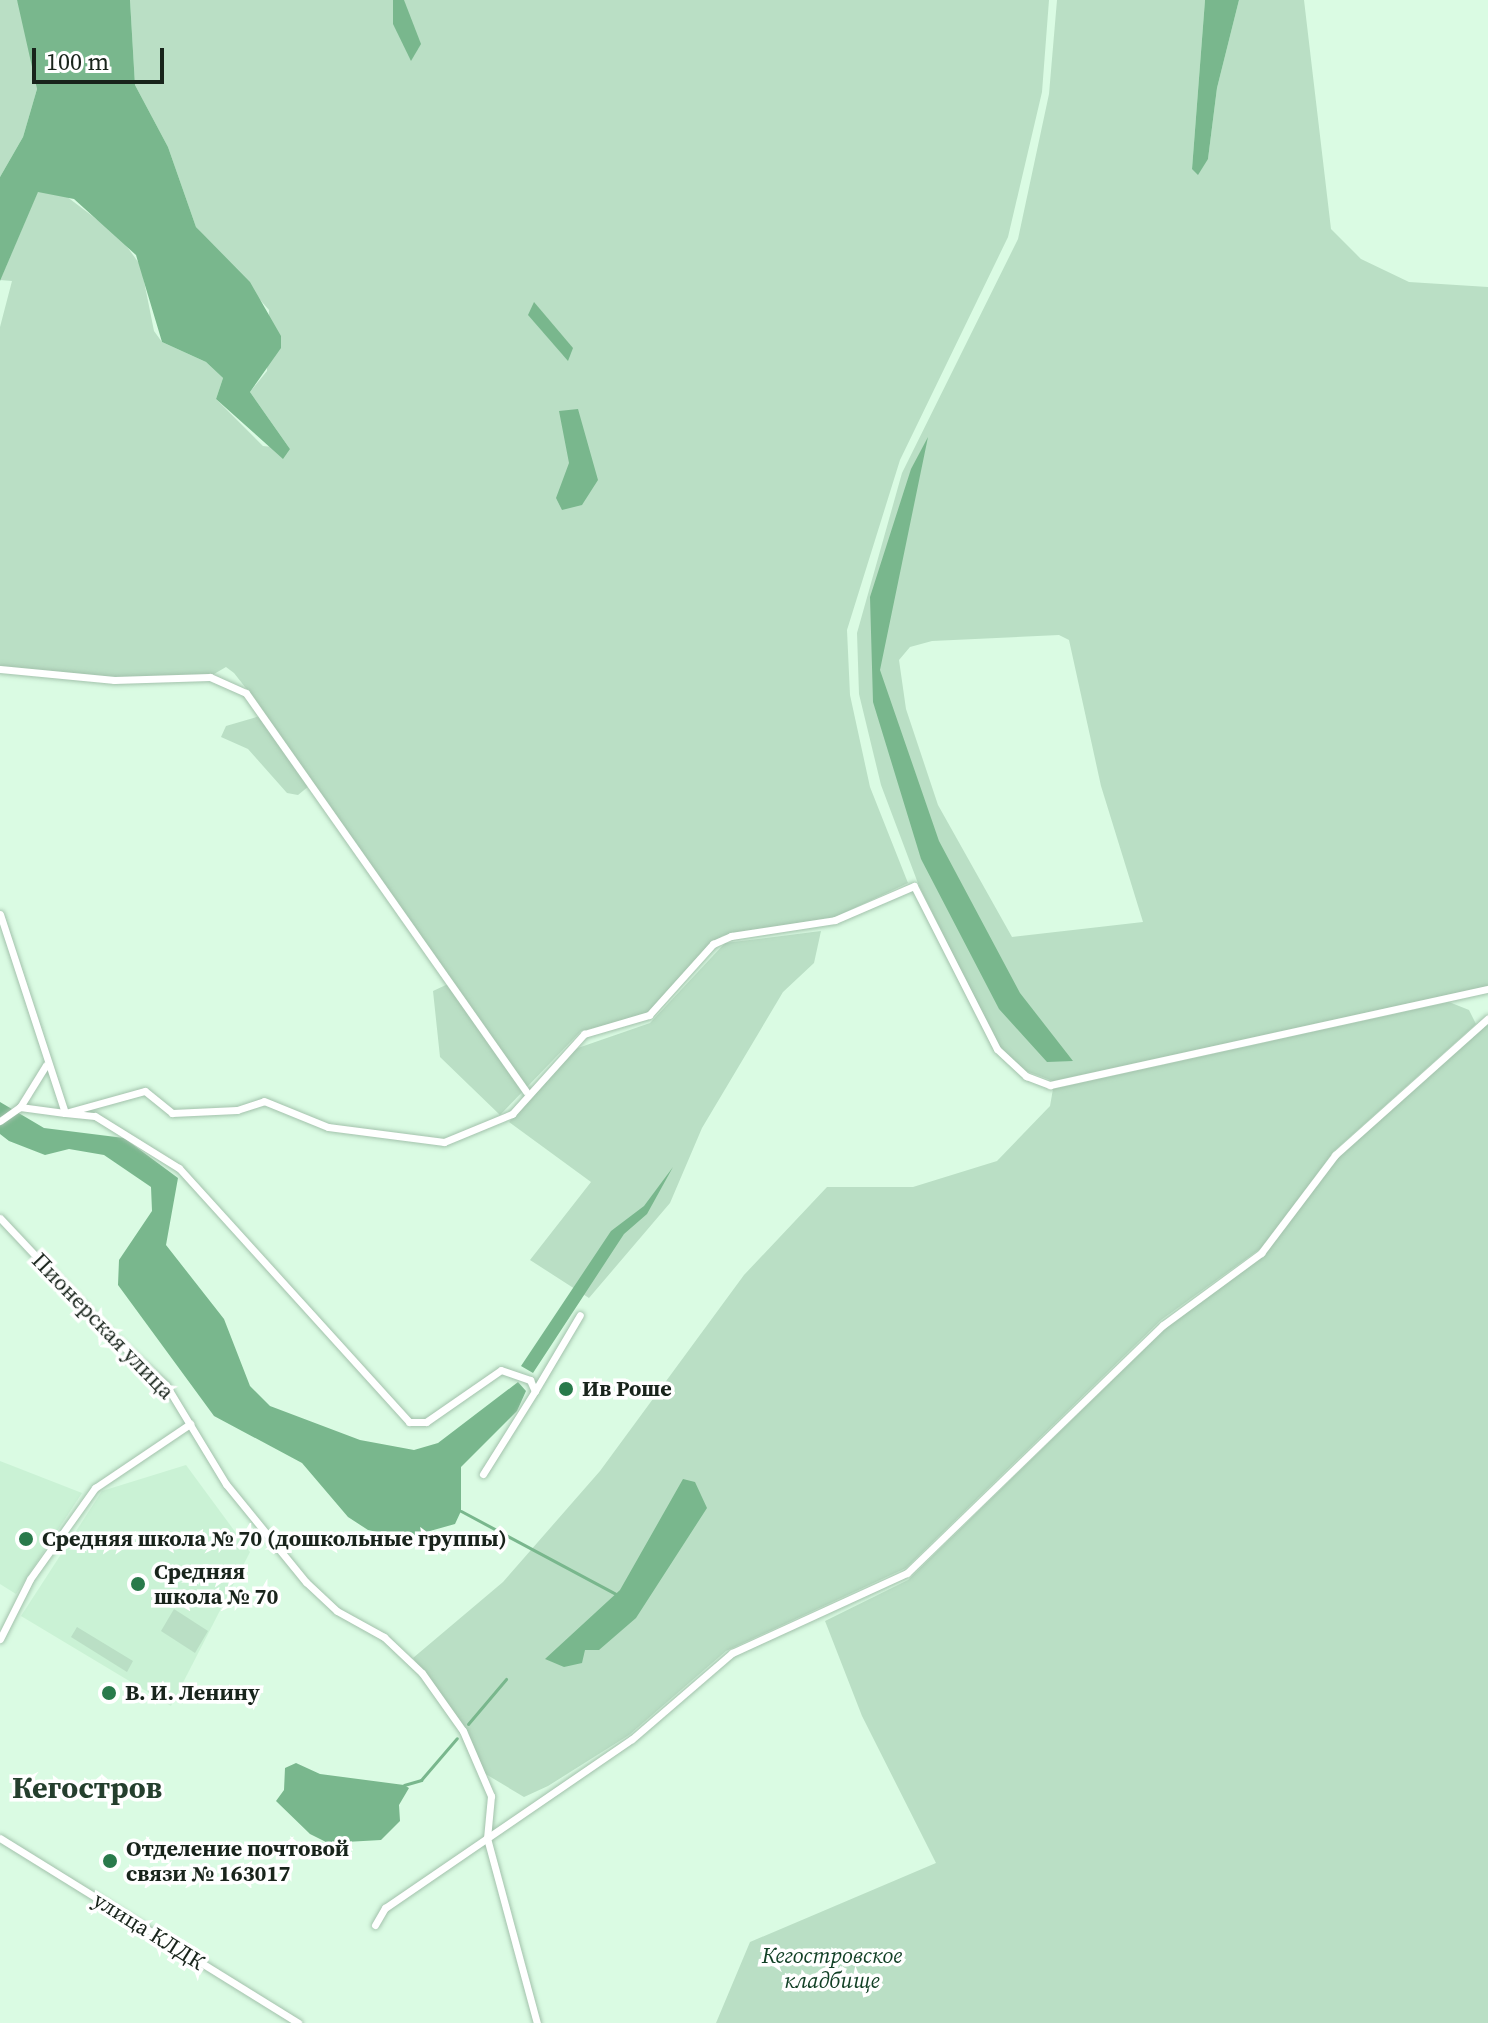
<!DOCTYPE html>
<html>
<head>
<meta charset="utf-8">
<style>
  body { margin:0 }
  #map { position:relative; width:1488px; height:2023px; overflow:hidden; background:#dafbe3; font-family:"Source Serif 4",serif }
  div>[style] { position:absolute }
  [style*='--x'] { left:calc(var(--x)*1px); top:calc(var(--y)*1px); width:calc(var(--w)*1px); rotate:calc(var(--a)*1deg) }
  .built>* { inset:0; background:#caf2d5 }
  .green>* { inset:0; background:#badfc5 }
  .water>* { inset:0; background:#79b78d }
  .stream>* { height:3px; margin:-1.5px; padding:0 1.5px; transform-origin:1.5px; border-radius:1.5px; background:#79b78d }
  .roads { filter:drop-shadow(0 0 2px #a3c2ac) drop-shadow(0 0 2px #a3c2ac) }
  .minor>* { height:7px; margin:-3.5px; padding:0 3.5px; transform-origin:3.5px; border-radius:3.5px; background:#fff }
  .dots>* { width:22px; height:22px; translate:-50% -50%; box-sizing:border-box; border:4px solid #fff; border-radius:50% }
  span { translate:-50% -50%; white-space:nowrap; text-align:center; line-height:1.15; -webkit-text-stroke:7px #fff; paint-order:stroke }
  .street-label { font-size:22px; color:#18241b }
  .poi-label { font-size:22px; color:#18241b; font-weight:700 }
  .left { translate:0 -50%; text-align:left }
  .park-label { font-size:22px; color:#114025; font-style:italic }
  .district-label { font-size:30px; color:#243f2d; font-weight:700 }
  .scale { position:absolute; left:32px; top:48px; width:132px; height:36px; box-sizing:border-box; border:4px solid #18241b; border-top:0; padding-left:10px; font-size:24px; line-height:28px; white-space:nowrap; color:#18241b; -webkit-text-stroke:6px #fff; paint-order:stroke }
</style>
</head>
<body>
<div id="map">
  <div class="built">
    <i style="clip-path:polygon(0 1461px,82px 1493px,16px 1594px,0 1584px)"></i>
    <i style="clip-path:polygon(186px 1465px,250px 1552px,171px 1706px,21px 1616px,102px 1491px)"></i>
  </div>
  <div class="green">
    <i style="clip-path:polygon(0 0,17px 0,20px 6px,37px 89px,23px 137px,0 177px)"></i>
    <i style="clip-path:polygon(130px 0,1049px 0,1042px 92px,1008px 237px,900px 460px,847px 630px,850px 695px,870px 787px,908px 883px,835px 917px,722px 936px,647px 1015px,581px 1031px,500px 1115px,440px 1057px,433px 991px,448px 984px,309px 786px,298px 795px,287px 793px,248px 749px,221px 737px,226px 726px,260px 716px,260px 706px,234px 673px,226px 667px,214px 674px,122px 679px,0 667px,0 327px,12px 281px,0 280px,38px 191px,62px 193px,120px 237px,141px 266px,154px 331px,162px 342px,206px 362px,223px 378px,216px 399px,263px 446px,290px 449px,250px 392px,267px 371px,269px 310px,196px 227px,168px 147px,135px 85px)"></i>
    <i style="clip-path:polygon(evenodd,1057px 0,1205px 0,1192px 169px,1208px 159px,1217px 88px,1239px 0,1304px 0,1331px 229px,1361px 259px,1409px 282px,1488px 287px,1488px 986px,1053px 1081px,1026px 1071px,999px 1047px,919px 886px,881px 785px,859px 694px,857px 633px,902px 473px,1018px 239px,1049px 94px,1057px 0,1059px 635px,1069px 640px,1101px 786px,1143px 922px,1012px 937px,938px 805px,906px 709px,899px 660px,910px 647px,932px 641px,1059px 635px)"></i>
    <i style="clip-path:polygon(821px 931px,814px 963px,783px 992px,702px 1128px,670px 1203px,589px 1298px,530px 1260px,591px 1182px,509px 1122px,575px 1049px,650px 1023px,725px 943px)"></i>
    <i style="clip-path:polygon(1449px 1002px,1469px 1010px,1476px 1024px,1334px 1151px,1264px 1246px,1161px 1320px,906px 1568px,726px 1651px,629px 1735px,548px 1786px,524px 1797px,484px 1773px,468px 1732px,413px 1658px,503px 1582px,600px 1471px,744px 1275px,827px 1187px,913px 1187px,997px 1161px,1050px 1106px,1053px 1089px)"></i>
    <i style="clip-path:polygon(1488px 1024px,1488px 2023px,716px 2023px,750px 1942px,936px 1863px,862px 1716px,825px 1621px,908px 1580px,1166px 1328px,1264px 1256px,1337px 1156px)"></i>
    <i style="clip-path:polygon(174px 1609px,208px 1631px,195px 1653px,161px 1631px)"></i>
    <i style="clip-path:polygon(77px 1627px,133px 1661px,127px 1672px,71px 1637px)"></i>
  </div>
  <div class="water">
    <i style="clip-path:polygon(17px 0,130px 0,135px 85px,168px 147px,196px 227px,250px 282px,281px 336px,281px 348px,250px 392px,290px 449px,283px 459px,216px 399px,223px 378px,206px 362px,162px 342px,136px 255px,74px 199px,38px 192px,0 281px,0 177px,23px 137px,37px 89px)"></i>
    <i style="clip-path:polygon(393px 0,404px 0,421px 44px,411px 61px,393px 24px)"></i>
    <i style="clip-path:polygon(1205px 0,1239px 0,1217px 88px,1208px 159px,1198px 175px,1192px 169px)"></i>
    <i style="clip-path:polygon(534px 302px,573px 348px,568px 361px,528px 315px)"></i>
    <i style="clip-path:polygon(578px 409px,598px 480px,582px 505px,562px 510px,556px 498px,569px 463px,559px 411px)"></i>
    <i style="clip-path:polygon(928px 437px,880px 670px,939px 841px,1020px 993px,1073px 1061px,1047px 1062px,999px 1009px,921px 859px,873px 702px,870px 597px,911px 469px)"></i>
    <i style="clip-path:polygon(0 1102px,44px 1128px,124px 1138px,178px 1178px,166px 1245px,224px 1319px,250px 1386px,270px 1406px,360px 1440px,414px 1450px,438px 1443px,518px 1382px,526px 1391px,517px 1411px,461px 1467px,461px 1511px,455px 1524px,405px 1538px,368px 1530px,348px 1517px,302px 1463px,214px 1416px,118px 1285px,119px 1260px,152px 1211px,151px 1187px,104px 1155px,69px 1149px,45px 1155px,9px 1141px,0 1134px)"></i>
    <i style="clip-path:polygon(673px 1167px,647px 1214px,624px 1234px,533px 1373px,521px 1366px,611px 1231px,644px 1206px)"></i>
    <i style="clip-path:polygon(683px 1479px,695px 1482px,707px 1508px,636px 1618px,599px 1650px,585px 1650px,582px 1663px,564px 1667px,545px 1659px,620px 1590px)"></i>
    <i style="clip-path:polygon(296px 1763px,320px 1774px,404px 1785px,409px 1788px,399px 1805px,400px 1821px,381px 1840px,328px 1843px,310px 1834px,276px 1801px,284px 1790px,285px 1768px)"></i>
  </div>
  <div class="stream">
    <i style="--x:461;--y:1511;--w:176;--a:28.2"></i>
    <i style="--x:468;--y:1724;--w:59;--a:-49.8"></i>
    <i style="--x:404;--y:1785;--w:18;--a:-16"></i>
    <i style="--x:421;--y:1780;--w:55;--a:-49.4"></i>
  </div>
  <div class="roads">
    <div class="minor">
      <i style="--x:0;--y:669;--w:115;--a:5.5"></i>
      <i style="--x:114;--y:680;--w:96;--a:-1.8"></i>
      <i style="--x:210;--y:677;--w:39;--a:24"></i>
      <i style="--x:246;--y:693;--w:487;--a:54.9"></i>
      <i style="--x:0;--y:914;--w:209;--a:71.9"></i>
      <i style="--x:65;--y:1113;--w:30;--a:6"></i>
      <i style="--x:95;--y:1116;--w:99;--a:31.8"></i>
      <i style="--x:179;--y:1168;--w:343;--a:47.8"></i>
      <i style="--x:409;--y:1422;--w:17;--a:0"></i>
      <i style="--x:426;--y:1422;--w:91;--a:-34.7"></i>
      <i style="--x:501;--y:1370;--w:31;--a:19"></i>
      <i style="--x:530;--y:1380;--w:12;--a:66"></i>
      <i style="--x:535;--y:1391;--w:98;--a:122.1"></i>
      <i style="--x:20;--y:1107;--w:45;--a:7.6"></i>
      <i style="--x:65;--y:1113;--w:83;--a:-15.4"></i>
      <i style="--x:145;--y:1091;--w:35;--a:39"></i>
      <i style="--x:172;--y:1113;--w:65;--a:-2.6"></i>
      <i style="--x:237;--y:1110;--w:28;--a:-18"></i>
      <i style="--x:264;--y:1101;--w:69;--a:22.1"></i>
      <i style="--x:328;--y:1127;--w:117;--a:7.4"></i>
      <i style="--x:444;--y:1142;--w:74;--a:-22.4"></i>
      <i style="--x:512;--y:1114;--w:108;--a:-48"></i>
      <i style="--x:584;--y:1034;--w:68;--a:-16.3"></i>
      <i style="--x:649;--y:1015;--w:96;--a:-48"></i>
      <i style="--x:713;--y:944;--w:20;--a:-24"></i>
      <i style="--x:731;--y:936;--w:105;--a:-8.7"></i>
      <i style="--x:835;--y:920;--w:86;--a:-23.3"></i>
      <i style="--x:914;--y:886;--w:183;--a:63"></i>
      <i style="--x:997;--y:1049;--w:40;--a:43"></i>
      <i style="--x:1026;--y:1076;--w:26;--a:21"></i>
      <i style="--x:1050;--y:1085;--w:448;--a:-12.4"></i>
      <i style="--x:0;--y:1121;--w:24;--a:-35"></i>
      <i style="--x:20;--y:1107;--w:49;--a:-58.2"></i>
      <i style="--x:0;--y:1218;--w:158;--a:46.8"></i>
      <i style="--x:108;--y:1333;--w:78;--a:41.9"></i>
      <i style="--x:166;--y:1385;--w:116;--a:58.8"></i>
      <i style="--x:226;--y:1484;--w:127;--a:50.8"></i>
      <i style="--x:306;--y:1582;--w:42;--a:43.1"></i>
      <i style="--x:337;--y:1611;--w:54;--a:29"></i>
      <i style="--x:384;--y:1637;--w:52;--a:43.5"></i>
      <i style="--x:422;--y:1673;--w:71;--a:54.7"></i>
      <i style="--x:463;--y:1731;--w:71;--a:66.7"></i>
      <i style="--x:491;--y:1796;--w:42;--a:95.4"></i>
      <i style="--x:487;--y:1838;--w:192;--a:74.9"></i>
      <i style="--x:535;--y:1391;--w:88;--a:-59.4"></i>
      <i style="--x:0;--y:1639;--w:67;--a:-63.4"></i>
      <i style="--x:30;--y:1579;--w:112;--a:-54.5"></i>
      <i style="--x:95;--y:1488;--w:115;--a:-34"></i>
      <i style="--x:0;--y:1838;--w:351;--a:31.8"></i>
      <i style="--x:375;--y:1925;--w:20;--a:-60"></i>
      <i style="--x:385;--y:1908;--w:299;--a:-34.4"></i>
      <i style="--x:632;--y:1739;--w:132;--a:-40.7"></i>
      <i style="--x:732;--y:1653;--w:192;--a:-24.6"></i>
      <i style="--x:907;--y:1573;--w:356;--a:-44.1"></i>
      <i style="--x:1163;--y:1325;--w:122;--a:-36.3"></i>
      <i style="--x:1261;--y:1253;--w:123;--a:-52.9"></i>
      <i style="--x:1335;--y:1155;--w:205;--a:-41.8"></i>
    </div>
  </div>
  <div class="dots">
    <i style="left:566px;top:1389px;background:#297a4b"></i>
    <i style="left:26px;top:1539px;background:#297a4b"></i>
    <i style="left:138px;top:1584px;background:#297a4b"></i>
    <i style="left:109px;top:1693px;background:#297a4b"></i>
    <i style="left:110px;top:1861px;background:#297a4b"></i>
  </div>
  <div class="street-label">
    <span style="left:103px;top:1326px;rotate:46deg">Пионерская улица</span>
    <span style="left:149px;top:1931px;rotate:32deg">улица КЛДК</span>
  </div>
  <div class="poi-label">
    <span class="left" style="left:582px;top:1389px">Ив Роше</span>
    <span class="left" style="left:42px;top:1539px">Средняя школа № 70 (дошкольные группы)</span>
    <span class="left" style="left:154px;top:1584px">Средняя<br>школа № 70</span>
    <span class="left" style="left:125px;top:1693px">В. И. Ленину</span>
    <span class="left" style="left:126px;top:1861px">Отделение почтовой<br>связи № 163017</span>
  </div>
  <div class="park-label">
    <span style="left:832px;top:1968px">Кегостровское<br>кладбище</span>
  </div>
  <div class="district-label">
    <span style="left:87px;top:1788px">Кегостров</span>
  </div>
  <div class="scale">100 m</div>
</div>
</body>
</html>
